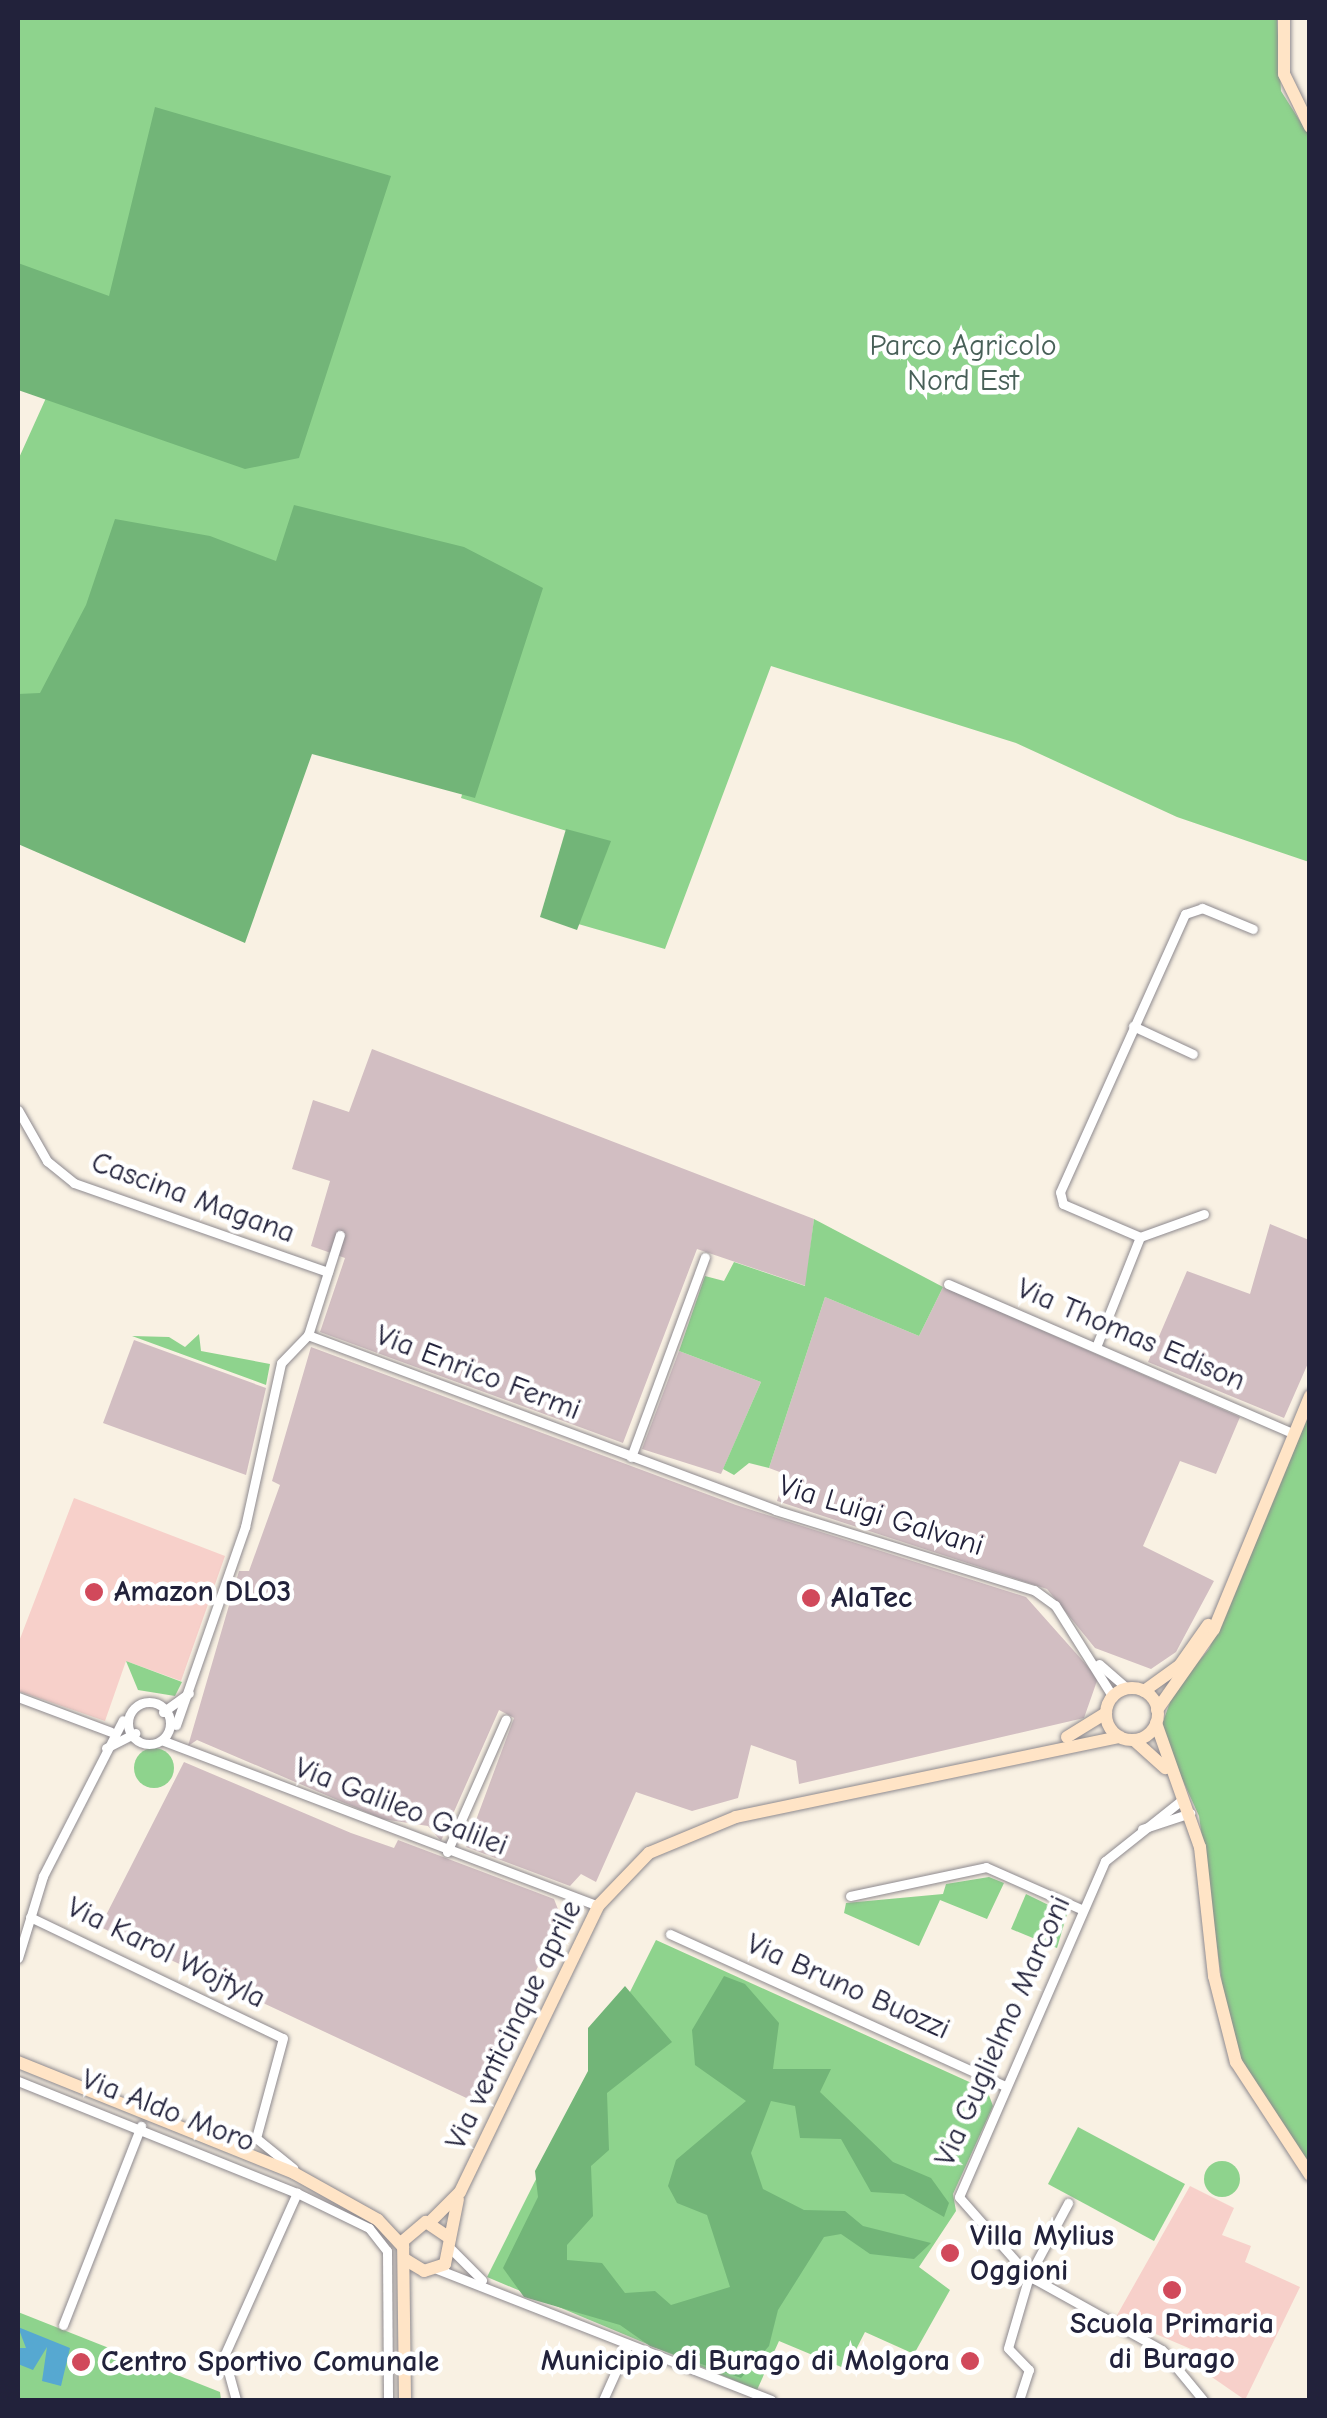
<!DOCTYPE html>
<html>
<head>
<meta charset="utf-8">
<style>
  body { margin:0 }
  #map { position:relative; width:1327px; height:2418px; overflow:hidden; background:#f9f1e3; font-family:"Comic Neue",sans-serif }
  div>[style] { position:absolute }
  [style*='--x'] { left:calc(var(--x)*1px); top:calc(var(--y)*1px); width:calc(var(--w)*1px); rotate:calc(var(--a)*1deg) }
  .built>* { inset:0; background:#f7d0ca }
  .industrial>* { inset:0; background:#d2bec2 }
  .green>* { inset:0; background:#8ed38d }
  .round { border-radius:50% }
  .forest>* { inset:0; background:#72b578 }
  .water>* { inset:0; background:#56a8d1 }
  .roads { filter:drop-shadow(0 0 2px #8e8a8f) drop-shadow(0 0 2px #8e8a8f) }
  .street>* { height:9px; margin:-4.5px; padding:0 4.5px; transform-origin:4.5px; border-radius:4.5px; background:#fff }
  .street>.ring { margin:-4.5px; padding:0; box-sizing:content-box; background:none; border:9px solid #fff; border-radius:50% }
  .secondary>* { height:12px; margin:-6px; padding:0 6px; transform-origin:6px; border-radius:6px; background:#ffe4c6 }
  .secondary>.ring { margin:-6px; padding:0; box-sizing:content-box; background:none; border:12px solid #ffe4c6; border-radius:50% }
  .dots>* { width:28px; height:28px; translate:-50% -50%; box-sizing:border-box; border:5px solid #fff; border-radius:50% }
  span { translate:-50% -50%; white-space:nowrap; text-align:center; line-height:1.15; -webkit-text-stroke:9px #fff; paint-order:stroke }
  .park-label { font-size:30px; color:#486058 }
  .street-label { font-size:30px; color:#22223b }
  .poi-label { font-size:30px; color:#22223b; font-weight:700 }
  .left { translate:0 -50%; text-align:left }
  .right { translate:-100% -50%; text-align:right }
  .frame { position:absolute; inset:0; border:20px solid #22223b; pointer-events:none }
</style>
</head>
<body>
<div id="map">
  <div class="built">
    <i style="clip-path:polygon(74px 1498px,225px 1556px,181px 1681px,126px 1661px,105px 1721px,18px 1691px,18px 1644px)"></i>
    <i style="clip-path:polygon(1190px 2186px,1234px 2208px,1222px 2235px,1251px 2246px,1245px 2262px,1300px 2287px,1245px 2400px,1193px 2364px,1198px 2352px,1116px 2317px)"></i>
  </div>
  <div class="industrial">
    <i style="clip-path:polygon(372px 1049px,814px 1219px,806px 1286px,697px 1249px,623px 1443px,320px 1332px,345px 1258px,311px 1246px,330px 1181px,292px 1169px,313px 1100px,349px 1112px)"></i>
    <i style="clip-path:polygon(1270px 1224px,1309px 1240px,1309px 1361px,1284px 1418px,1148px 1362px,1187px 1271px,1250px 1294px)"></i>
    <i style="clip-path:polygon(943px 1287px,1240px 1417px,1216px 1474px,1180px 1461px,1143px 1546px,1214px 1581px,1176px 1652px,1151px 1669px,1095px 1648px,1047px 1589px,777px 1501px,785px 1474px,769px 1468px,825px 1297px,919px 1336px)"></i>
    <i style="clip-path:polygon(134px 1340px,266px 1388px,246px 1475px,103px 1423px)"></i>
    <i style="clip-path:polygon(311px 1347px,736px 1505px,1026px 1597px,1098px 1678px,1084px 1718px,799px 1784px,796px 1761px,751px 1745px,738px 1798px,692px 1811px,636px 1792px,596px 1882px,581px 1874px,570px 1886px,466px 1847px,514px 1718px,499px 1710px,441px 1841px,428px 1826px,382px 1819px,197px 1740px,188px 1746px,239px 1571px,249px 1571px,280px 1485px,272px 1481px)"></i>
    <i style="clip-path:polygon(679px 1351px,761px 1382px,721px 1474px,642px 1449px)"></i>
    <i style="clip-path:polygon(184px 1762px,351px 1833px,394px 1848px,398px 1840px,554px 1899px,561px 1917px,475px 2102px,100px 1927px)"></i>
  </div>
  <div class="green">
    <i style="clip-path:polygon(18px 18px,1277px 18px,1281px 91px,1310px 137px,1309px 862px,1177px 817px,1016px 743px,771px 666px,665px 949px,561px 919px,570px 832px,461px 798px,495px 683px,273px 585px,63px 727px,18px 708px,18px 460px,46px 398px,18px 384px)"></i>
    <i style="clip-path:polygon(814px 1219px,943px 1287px,919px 1336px,825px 1297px,769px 1468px,749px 1463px,734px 1475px,723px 1469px,761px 1382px,679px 1351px,705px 1276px,724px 1281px,734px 1262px,805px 1286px)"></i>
    <i style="clip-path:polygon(199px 1334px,201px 1351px,270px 1364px,266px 1385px,132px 1336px,169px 1337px,185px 1347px)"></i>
    <i style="clip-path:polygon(1309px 1415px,1309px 2169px,1255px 2092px,1228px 2027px,1199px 1816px,1160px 1730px,1174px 1691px,1209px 1649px)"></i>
    <i style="clip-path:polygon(126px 1661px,182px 1682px,175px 1696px,138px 1690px)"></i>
    <i class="round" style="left:134px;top:1748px;width:40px;height:40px"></i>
    <i style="clip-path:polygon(989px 1877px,1004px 1883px,987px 1919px,940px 1900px,919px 1946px,844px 1913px,846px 1903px,943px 1894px,946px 1884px)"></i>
    <i style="clip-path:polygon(1026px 1894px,1067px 1914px,1057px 1948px,1011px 1929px)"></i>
    <i style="clip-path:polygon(656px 1940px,987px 2090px,993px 2106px,953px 2194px,956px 2211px,919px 2267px,950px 2290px,914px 2354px,865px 2332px,846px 2369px,779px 2341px,757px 2390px,487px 2277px)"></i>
    <i style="clip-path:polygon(1078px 2127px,1185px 2184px,1154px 2241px,1048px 2184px)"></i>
    <i class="round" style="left:1204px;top:2161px;width:36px;height:36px"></i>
    <i style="clip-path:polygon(18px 2312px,220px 2392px,221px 2400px,18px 2400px)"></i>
  </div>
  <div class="forest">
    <i style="clip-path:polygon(155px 107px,391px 176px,299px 458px,245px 469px,18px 390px,18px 263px,109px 296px)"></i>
    <i style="clip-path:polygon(294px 505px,464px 547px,543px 588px,475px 798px,312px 754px,245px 943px,18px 844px,18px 694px,40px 693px,86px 605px,115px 519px,210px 536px,276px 561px)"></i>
    <i style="clip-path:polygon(566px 829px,611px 841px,577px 930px,540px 917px)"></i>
    <i style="clip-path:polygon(724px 1976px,745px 1984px,779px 2023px,773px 2069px,831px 2069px,820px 2092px,893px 2162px,931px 2178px,949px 2203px,944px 2217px,904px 2194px,871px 2192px,841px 2139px,800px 2138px,795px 2106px,771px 2101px,751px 2153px,763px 2189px,804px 2210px,845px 2211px,863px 2226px,931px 2243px,914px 2259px,870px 2254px,841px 2234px,824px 2237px,778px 2310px,769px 2346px,741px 2378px,650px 2346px,620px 2325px,524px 2297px,503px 2268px,538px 2197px,535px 2171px,588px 2071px,588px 2028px,625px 1986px,672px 2042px,607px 2093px,609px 2150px,591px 2166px,593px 2216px,567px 2245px,567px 2260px,602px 2263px,625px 2293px,655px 2291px,671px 2305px,730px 2287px,707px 2215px,677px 2203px,668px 2186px,676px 2160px,746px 2101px,695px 2065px,692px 2030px)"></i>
  </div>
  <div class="water">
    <i style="clip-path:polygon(18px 2327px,70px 2348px,61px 2386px,42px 2381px,47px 2347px,33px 2370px,18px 2364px,18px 2348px,26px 2348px)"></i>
  </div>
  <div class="roads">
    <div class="street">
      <i style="--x:1133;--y:1026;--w:66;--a:25"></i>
      <i style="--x:18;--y:1110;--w:59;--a:60.4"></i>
      <i style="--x:47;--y:1161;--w:35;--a:39"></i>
      <i style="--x:74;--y:1183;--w:269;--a:19.3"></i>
      <i style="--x:1140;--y:1237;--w:84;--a:-156.8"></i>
      <i style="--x:1063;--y:1204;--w:12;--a:-104"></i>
      <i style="--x:1060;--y:1192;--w:305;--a:-65.8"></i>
      <i style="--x:1185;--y:914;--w:18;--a:-19"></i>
      <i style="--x:1202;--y:908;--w:55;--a:22.4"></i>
      <i style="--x:948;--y:1284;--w:376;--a:23.4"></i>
      <i style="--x:308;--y:1335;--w:499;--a:20.5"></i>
      <i style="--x:775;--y:1510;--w:271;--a:17.2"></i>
      <i style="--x:1034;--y:1590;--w:26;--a:36"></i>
      <i style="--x:1055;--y:1605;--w:109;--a:57.8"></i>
      <i style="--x:308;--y:1335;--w:105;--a:-72.3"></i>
      <i style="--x:1096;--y:1347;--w:118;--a:-68.2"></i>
      <i style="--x:1140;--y:1237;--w:68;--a:-19.8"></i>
      <i style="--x:631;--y:1457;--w:213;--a:-69.7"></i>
      <i style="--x:1099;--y:1664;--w:38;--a:41"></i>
      <i style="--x:18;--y:1697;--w:99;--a:20.6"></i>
      <i class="ring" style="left:128px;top:1702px;width:33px;height:33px"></i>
      <i style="--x:163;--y:1712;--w:32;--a:-36"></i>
      <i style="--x:176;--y:1725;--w:210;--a:-70.8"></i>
      <i style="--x:245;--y:1527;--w:168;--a:-77.6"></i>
      <i style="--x:281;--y:1363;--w:39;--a:-46"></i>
      <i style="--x:164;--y:1741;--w:464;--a:20.8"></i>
      <i style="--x:106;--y:1748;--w:33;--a:-27"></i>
      <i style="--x:1183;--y:1799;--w:100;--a:141.5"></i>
      <i style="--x:1105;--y:1861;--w:366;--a:113.5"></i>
      <i style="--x:959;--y:2197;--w:106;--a:48.5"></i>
      <i style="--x:1029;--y:2276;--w:152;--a:29.1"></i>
      <i style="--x:1162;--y:2350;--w:65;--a:50.6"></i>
      <i style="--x:1142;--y:1829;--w:51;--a:-18.4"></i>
      <i style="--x:447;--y:1852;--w:145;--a:-66.1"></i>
      <i style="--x:850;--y:1896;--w:139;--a:-12"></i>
      <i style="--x:986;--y:1867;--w:106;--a:23.9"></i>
      <i style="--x:30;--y:1917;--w:280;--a:25.6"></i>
      <i style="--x:283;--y:2038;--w:104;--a:105.1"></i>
      <i style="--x:256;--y:2138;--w:48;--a:39"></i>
      <i style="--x:670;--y:1934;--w:368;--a:24.4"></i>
      <i style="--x:18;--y:1958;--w:86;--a:-73"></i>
      <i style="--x:43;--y:1876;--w:175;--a:-62.9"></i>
      <i style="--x:18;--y:2081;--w:301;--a:21.9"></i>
      <i style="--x:297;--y:2193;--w:80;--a:25.9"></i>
      <i style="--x:369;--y:2228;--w:29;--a:52"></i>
      <i style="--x:387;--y:2251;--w:149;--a:89.6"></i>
      <i style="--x:451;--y:2249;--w:44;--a:45"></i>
      <i style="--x:437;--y:2269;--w:359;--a:21.4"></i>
      <i style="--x:63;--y:2325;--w:214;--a:-68.6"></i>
      <i style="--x:236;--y:2400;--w:46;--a:-105.3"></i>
      <i style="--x:224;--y:2356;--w:179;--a:-65.9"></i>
      <i style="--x:603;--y:2400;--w:61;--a:-65.9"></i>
      <i style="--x:1019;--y:2400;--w:32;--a:-72"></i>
      <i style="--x:1029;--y:2370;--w:30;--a:-134"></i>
      <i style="--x:1008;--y:2348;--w:75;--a:-73.7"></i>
      <i style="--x:1029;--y:2276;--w:83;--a:-61.9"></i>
    </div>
    <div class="secondary">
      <i style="--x:1284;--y:18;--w:56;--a:90"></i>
      <i style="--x:1284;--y:74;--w:59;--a:63.9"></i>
      <i class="ring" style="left:1106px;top:1688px;width:40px;height:40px"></i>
      <i style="--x:1144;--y:1691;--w:44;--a:-35.8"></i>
      <i style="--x:1180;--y:1665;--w:49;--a:-55"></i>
      <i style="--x:1157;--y:1710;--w:99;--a:-54.9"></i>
      <i style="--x:1214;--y:1629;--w:252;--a:-67.6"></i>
      <i style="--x:1156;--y:1723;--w:132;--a:70.5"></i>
      <i style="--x:1200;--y:1847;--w:130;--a:83.8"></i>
      <i style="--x:1214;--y:1976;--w:89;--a:75.7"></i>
      <i style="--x:1236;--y:2062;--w:135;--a:56.8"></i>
      <i style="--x:1067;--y:1737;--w:46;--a:-31.6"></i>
      <i style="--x:1134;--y:1740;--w:42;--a:42.1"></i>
      <i style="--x:18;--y:2062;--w:297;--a:21.9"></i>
      <i style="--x:294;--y:2173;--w:96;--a:29.2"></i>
      <i style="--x:378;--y:2220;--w:37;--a:47"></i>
      <i style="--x:430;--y:2222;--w:42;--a:-45"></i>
      <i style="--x:460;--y:2192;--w:318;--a:-64.2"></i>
      <i style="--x:598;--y:1906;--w:74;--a:-46.1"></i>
      <i style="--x:649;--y:1853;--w:94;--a:-22.5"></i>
      <i style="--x:736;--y:1817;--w:392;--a:-11.8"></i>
      <i style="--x:406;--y:2260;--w:21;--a:31"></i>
      <i style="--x:424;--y:2271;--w:22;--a:-18"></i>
      <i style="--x:445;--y:2264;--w:66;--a:-78.7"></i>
      <i style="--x:405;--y:2400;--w:159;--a:-90.7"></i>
      <i style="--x:403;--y:2241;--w:30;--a:-40"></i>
      <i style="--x:426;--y:2222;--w:29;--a:34"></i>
    </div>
  </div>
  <div class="dots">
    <i style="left:94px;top:1592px;background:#d1495b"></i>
    <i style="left:811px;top:1598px;background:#d1495b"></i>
    <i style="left:950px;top:2253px;background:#d1495b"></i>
    <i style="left:1172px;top:2290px;background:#d1495b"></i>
    <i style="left:970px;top:2361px;background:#d1495b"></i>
    <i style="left:81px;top:2362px;background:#d1495b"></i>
  </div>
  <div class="park-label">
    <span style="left:963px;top:363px">Parco Agricolo<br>Nord Est</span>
  </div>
  <div class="street-label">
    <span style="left:193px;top:1198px;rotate:20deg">Cascina Magana</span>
    <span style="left:1131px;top:1335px;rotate:23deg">Via Thomas Edison</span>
    <span style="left:478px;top:1373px;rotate:21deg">Via Enrico Fermi</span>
    <span style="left:881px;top:1516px;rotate:17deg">Via Luigi Galvani</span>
    <span style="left:401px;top:1807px;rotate:21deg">Via Galileo Galilei</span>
    <span style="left:166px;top:1953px;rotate:26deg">Via Karol Wojtyla</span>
    <span style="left:848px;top:1987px;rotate:24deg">Via Bruno Buozzi</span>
    <span style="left:514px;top:2025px;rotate:-64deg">Via venticinque aprile</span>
    <span style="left:1003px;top:2031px;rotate:-66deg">Via Guglielmo Marconi</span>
    <span style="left:168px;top:2111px;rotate:21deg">Via Aldo Moro</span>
  </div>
  <div class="poi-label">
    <span class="left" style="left:114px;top:1592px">Amazon DLO3</span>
    <span class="left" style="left:831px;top:1598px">AlaTec</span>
    <span class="left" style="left:970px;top:2253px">Villa Mylius<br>Oggioni</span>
    <span style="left:1172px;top:2341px">Scuola Primaria<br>di Burago</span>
    <span class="right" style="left:950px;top:2361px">Municipio di Burago di Molgora</span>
    <span class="left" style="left:101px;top:2362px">Centro Sportivo Comunale</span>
  </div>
  <div class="frame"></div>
</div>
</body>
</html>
